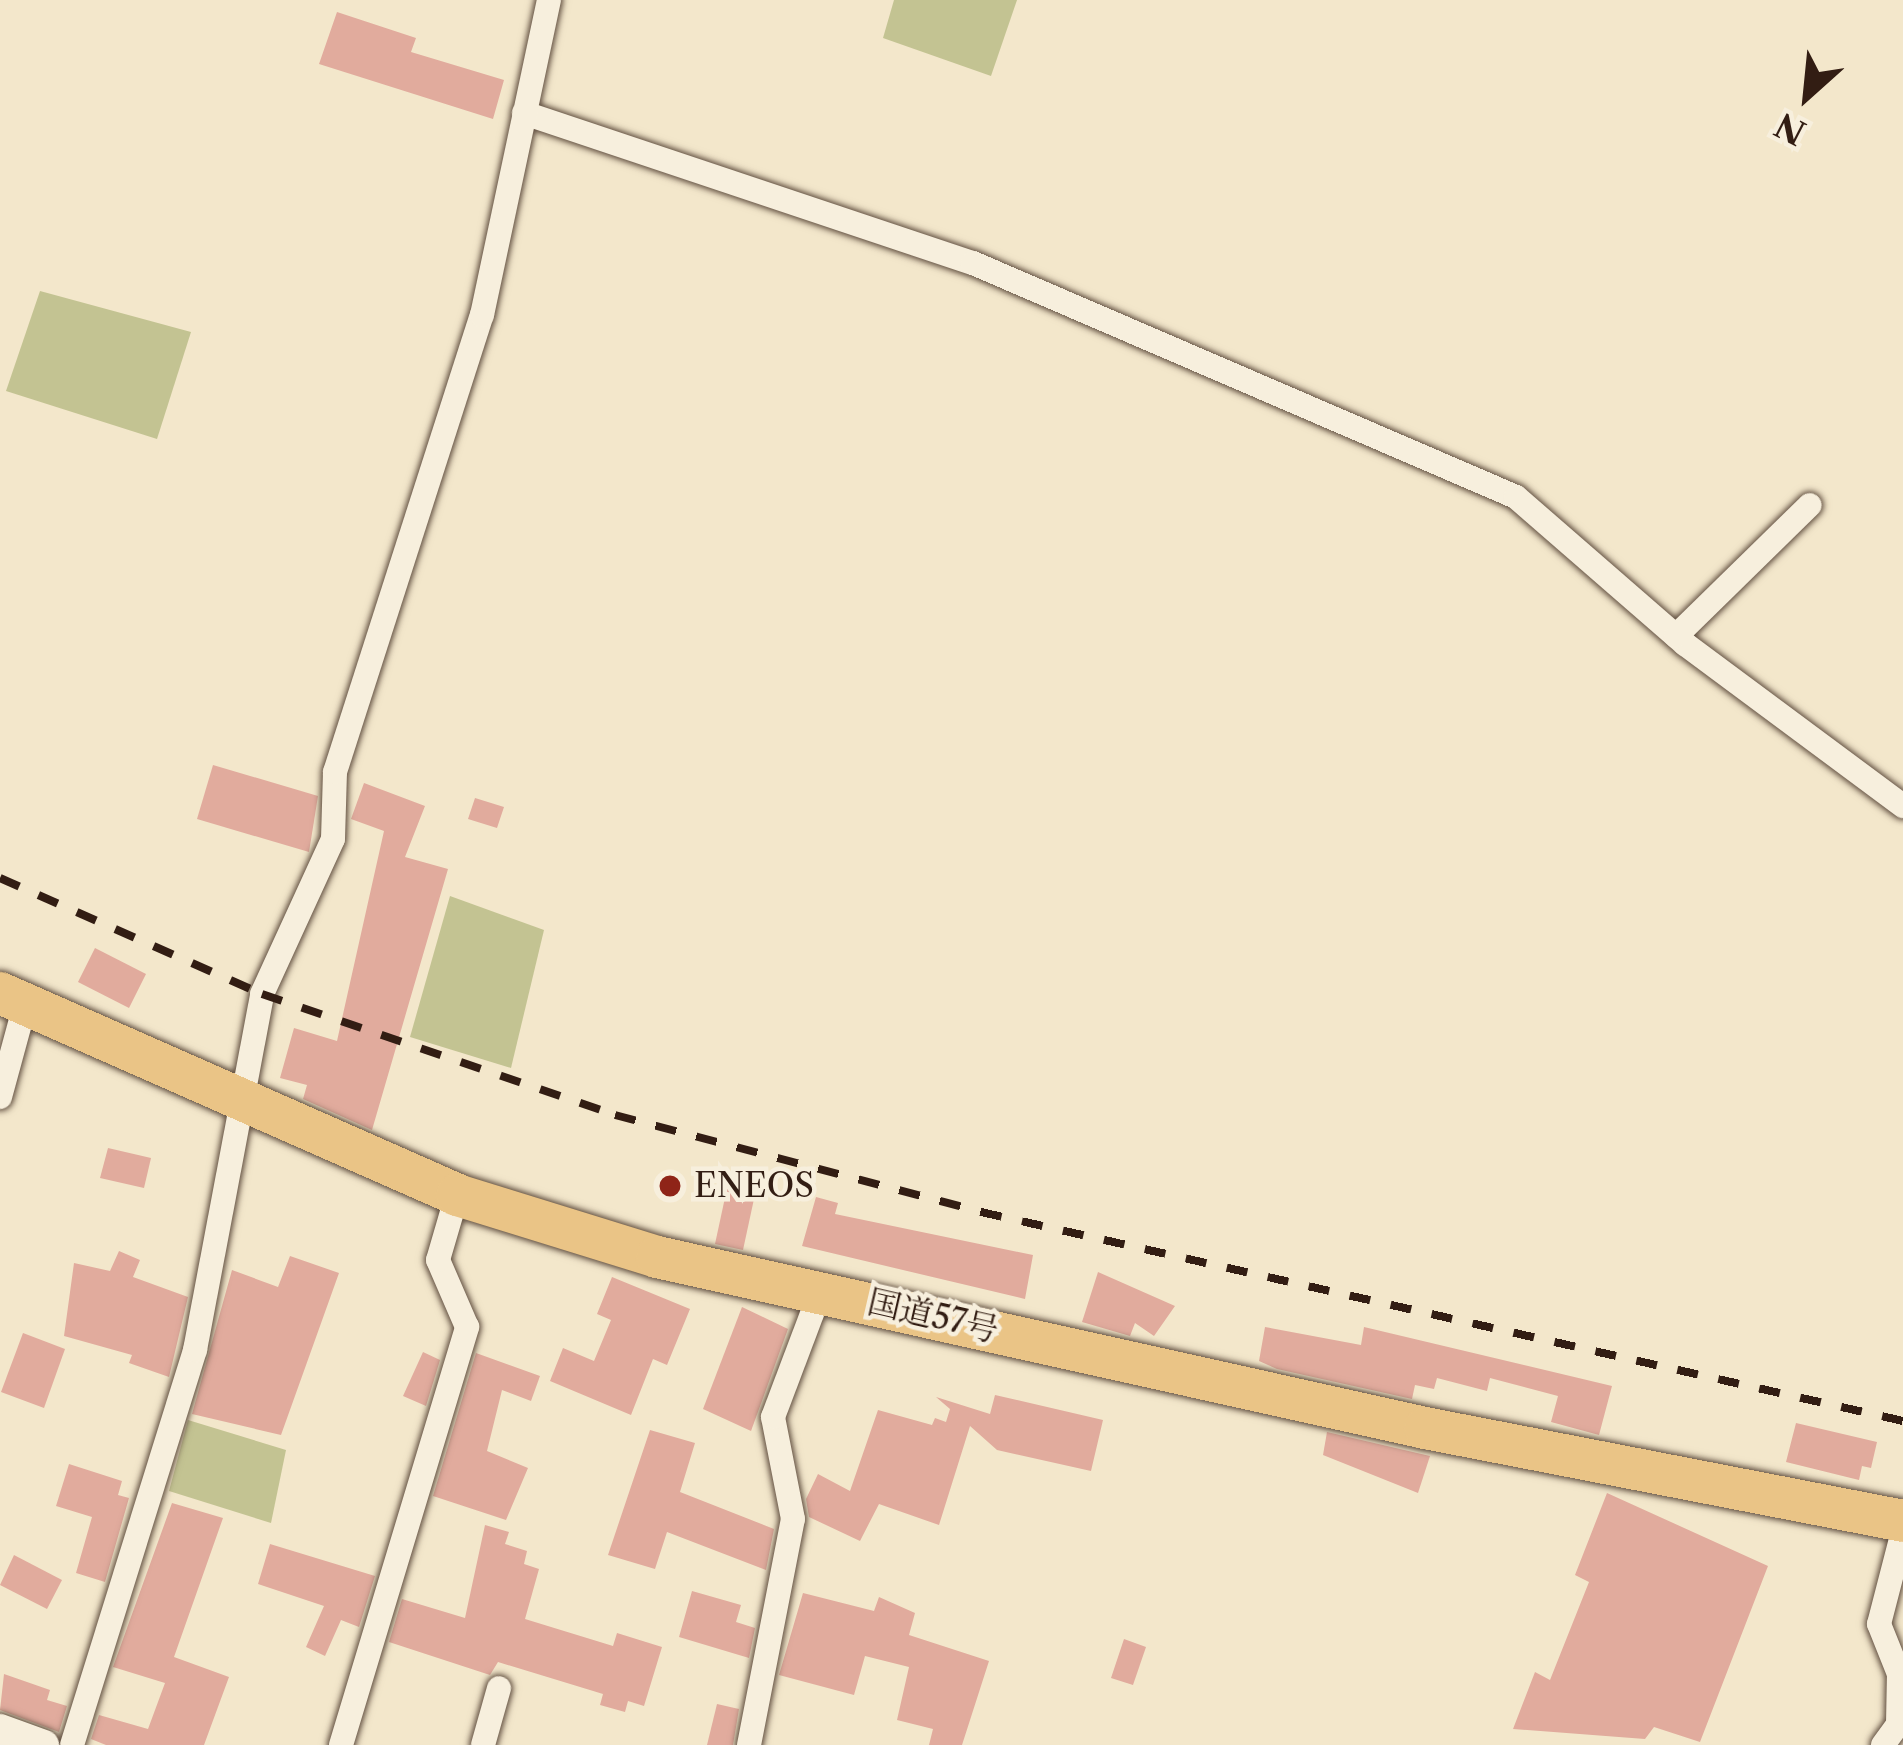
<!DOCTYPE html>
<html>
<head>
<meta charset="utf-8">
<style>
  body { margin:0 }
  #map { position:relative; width:1903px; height:1745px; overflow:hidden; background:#f3e7cb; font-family:"Libre Caslon Text","Noto Serif JP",serif }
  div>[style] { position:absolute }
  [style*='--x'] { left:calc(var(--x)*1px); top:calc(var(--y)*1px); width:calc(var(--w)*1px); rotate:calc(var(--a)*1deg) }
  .green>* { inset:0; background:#c3c392 }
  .building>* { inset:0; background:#e1ab9d }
  .roads { filter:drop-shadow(0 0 3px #625041) drop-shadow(0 0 3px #625041) }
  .minor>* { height:24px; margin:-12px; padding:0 12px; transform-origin:12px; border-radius:12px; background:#f7efdd }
  .tertiary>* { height:30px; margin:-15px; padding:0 15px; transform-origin:15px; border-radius:15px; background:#f7efdd }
  .trunk>* { height:42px; margin:-21px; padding:0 21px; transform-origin:21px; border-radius:21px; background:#eac486 }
  .rail>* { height:8px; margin-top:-4px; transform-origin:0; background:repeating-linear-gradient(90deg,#321d13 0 21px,transparent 0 42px) }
  .dots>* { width:33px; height:33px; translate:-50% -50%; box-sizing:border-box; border:6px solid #f7efdd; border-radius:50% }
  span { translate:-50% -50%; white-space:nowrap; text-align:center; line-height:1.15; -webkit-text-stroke:9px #f7efdd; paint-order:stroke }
  .poi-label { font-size:33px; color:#321d13 }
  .left { translate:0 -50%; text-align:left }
  .street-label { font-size:33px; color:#321d13 }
  .north { position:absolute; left:1747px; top:36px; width:120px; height:120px; -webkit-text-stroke:9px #f7efdd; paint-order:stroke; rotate:207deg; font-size:33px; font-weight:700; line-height:48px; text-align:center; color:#321d13 }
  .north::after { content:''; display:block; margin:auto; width:42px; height:54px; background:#321d13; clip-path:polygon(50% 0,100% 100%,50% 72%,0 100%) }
</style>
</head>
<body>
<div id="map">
  <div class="green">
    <i style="clip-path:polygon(894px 0,1017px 0,991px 76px,883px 38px)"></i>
    <i style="clip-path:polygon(40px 291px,191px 332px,157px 439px,6px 391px)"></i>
    <i style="clip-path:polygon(450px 896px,544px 930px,511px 1068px,410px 1037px)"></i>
    <i style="clip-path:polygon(188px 1420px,286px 1450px,271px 1523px,169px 1491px)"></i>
  </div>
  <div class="building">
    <i style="clip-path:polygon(337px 12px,416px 38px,411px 52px,504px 80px,493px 119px,319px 64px)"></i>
    <i style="clip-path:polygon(213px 765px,318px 796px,309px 852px,197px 819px)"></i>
    <i style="clip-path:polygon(364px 783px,425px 806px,405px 857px,448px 869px,372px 1130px,303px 1099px,307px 1085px,280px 1078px,294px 1028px,337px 1041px,384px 831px,351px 819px)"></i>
    <i style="clip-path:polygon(475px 798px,504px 807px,497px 828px,468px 819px)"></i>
    <i style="clip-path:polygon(95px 948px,146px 974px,129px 1008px,78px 982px)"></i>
    <i style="clip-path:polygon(108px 1148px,151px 1158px,144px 1188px,100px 1178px)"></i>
    <i style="clip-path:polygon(729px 1179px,757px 1185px,743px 1250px,715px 1244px)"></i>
    <i style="clip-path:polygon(816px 1197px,838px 1203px,835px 1214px,1033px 1255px,1025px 1299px,802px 1246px)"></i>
    <i style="clip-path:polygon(119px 1251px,140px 1260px,133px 1277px,188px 1297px,169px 1377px,129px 1363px,132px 1355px,64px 1336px,74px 1263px,110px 1271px)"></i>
    <i style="clip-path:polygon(290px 1256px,339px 1273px,281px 1435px,192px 1414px,232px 1270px,278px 1287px)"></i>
    <i style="clip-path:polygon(1098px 1272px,1175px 1306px,1154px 1336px,1135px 1323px,1130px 1336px,1082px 1322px)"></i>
    <i style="clip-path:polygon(612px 1277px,690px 1309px,667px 1365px,653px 1359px,631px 1415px,550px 1381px,563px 1348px,594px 1361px,611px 1320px,597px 1314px)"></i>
    <i style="clip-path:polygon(742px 1307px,788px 1329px,751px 1431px,703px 1409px)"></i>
    <i style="clip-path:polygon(1265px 1327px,1361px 1345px,1364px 1327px,1612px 1386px,1599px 1435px,1551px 1422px,1558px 1396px,1490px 1378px,1487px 1391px,1437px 1378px,1434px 1389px,1415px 1385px,1412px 1399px,1277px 1369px,1259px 1361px)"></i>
    <i style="clip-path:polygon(23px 1333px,65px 1349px,44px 1408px,1px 1392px)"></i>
    <i style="clip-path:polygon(423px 1352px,440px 1360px,426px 1406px,403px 1396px)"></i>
    <i style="clip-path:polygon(476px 1353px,540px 1376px,531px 1401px,502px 1390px,487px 1451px,528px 1468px,506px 1520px,433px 1496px)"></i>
    <i style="clip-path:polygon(995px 1395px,1103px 1420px,1091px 1471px,997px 1450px,970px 1426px,939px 1525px,879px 1504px,860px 1541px,809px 1517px,806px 1499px,818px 1474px,850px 1491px,878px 1410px,932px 1425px,935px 1418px,946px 1422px,950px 1409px,936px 1397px,990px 1414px)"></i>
    <i style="clip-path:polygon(1796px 1423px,1877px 1442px,1871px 1468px,1862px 1466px,1859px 1480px,1786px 1462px)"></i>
    <i style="clip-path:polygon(650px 1430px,695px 1443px,680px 1492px,774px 1529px,766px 1570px,667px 1532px,655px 1569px,608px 1555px)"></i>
    <i style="clip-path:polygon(1327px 1432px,1430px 1456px,1418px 1493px,1323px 1455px)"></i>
    <i style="clip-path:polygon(69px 1464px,122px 1481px,118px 1495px,129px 1498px,105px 1582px,76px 1573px,92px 1517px,56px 1506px)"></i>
    <i style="clip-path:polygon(1607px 1493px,1768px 1566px,1700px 1742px,1654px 1727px,1645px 1739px,1513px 1729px,1535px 1672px,1550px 1680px,1589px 1582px,1575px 1575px)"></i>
    <i style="clip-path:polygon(172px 1503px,223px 1518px,174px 1657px,229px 1677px,204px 1745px,106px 1745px,91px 1739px,99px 1715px,148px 1729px,165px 1683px,113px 1667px)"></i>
    <i style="clip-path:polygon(485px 1525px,509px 1532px,505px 1544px,527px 1551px,524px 1564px,539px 1569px,525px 1619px,613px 1646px,617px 1633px,662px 1647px,644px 1706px,628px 1701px,625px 1712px,600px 1705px,603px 1694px,498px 1662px,490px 1675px,389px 1642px,402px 1599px,465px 1618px)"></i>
    <i style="clip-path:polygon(270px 1544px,375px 1576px,359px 1627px,341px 1620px,325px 1656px,306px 1647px,324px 1606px,258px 1584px)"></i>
    <i style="clip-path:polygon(14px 1555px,62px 1580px,47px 1609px,0 1585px)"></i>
    <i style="clip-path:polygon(692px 1591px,741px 1605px,736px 1622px,755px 1628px,749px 1658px,679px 1637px)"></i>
    <i style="clip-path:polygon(803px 1593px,874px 1611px,879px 1597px,915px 1613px,909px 1635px,989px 1661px,962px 1745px,929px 1745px,933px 1729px,897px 1720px,909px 1667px,865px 1656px,854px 1695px,779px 1675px)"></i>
    <i style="clip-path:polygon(1124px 1639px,1146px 1647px,1133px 1685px,1111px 1678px)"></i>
    <i style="clip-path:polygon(4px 1674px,50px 1690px,47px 1700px,67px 1706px,59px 1732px,0 1710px)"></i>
    <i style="clip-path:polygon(717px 1704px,739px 1709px,733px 1745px,707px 1745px)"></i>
  </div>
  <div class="roads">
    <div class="minor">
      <i style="--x:524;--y:113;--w:473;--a:18.5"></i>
      <i style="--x:973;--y:263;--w:591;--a:23.31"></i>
      <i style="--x:1516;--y:497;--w:224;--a:41"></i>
      <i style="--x:1685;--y:644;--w:272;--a:36.6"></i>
      <i style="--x:1676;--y:636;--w:187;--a:-44.4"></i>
      <i style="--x:0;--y:1097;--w:95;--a:-74.8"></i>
      <i style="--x:72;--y:1745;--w:414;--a:-72.7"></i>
      <i style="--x:195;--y:1350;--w:362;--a:-79.3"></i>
      <i style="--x:262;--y:994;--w:170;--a:-65.4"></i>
      <i style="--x:333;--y:839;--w:67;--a:-88.3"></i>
      <i style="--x:335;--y:772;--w:480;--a:-72.2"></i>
      <i style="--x:482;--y:315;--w:322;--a:-78"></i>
      <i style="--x:341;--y:1745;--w:437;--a:-73.2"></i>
      <i style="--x:467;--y:1327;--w:73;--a:-113.4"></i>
      <i style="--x:438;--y:1260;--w:68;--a:-73.7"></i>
      <i style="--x:483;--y:1745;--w:59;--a:-74.3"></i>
      <i style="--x:749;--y:1745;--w:230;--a:-79"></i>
      <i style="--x:793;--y:1519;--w:104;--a:-101.1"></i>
      <i style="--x:773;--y:1417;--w:136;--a:-69.3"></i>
      <i style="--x:1883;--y:1745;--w:26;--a:-54"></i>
      <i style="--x:1898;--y:1724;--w:50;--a:-88.9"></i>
      <i style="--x:1899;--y:1674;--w:54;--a:-111.8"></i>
      <i style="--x:1879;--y:1624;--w:96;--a:-75.5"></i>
    </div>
    <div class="tertiary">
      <i style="--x:0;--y:1729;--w:47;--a:20"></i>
    </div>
    <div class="trunk">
      <i style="--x:0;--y:993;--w:500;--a:23.8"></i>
      <i style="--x:457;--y:1195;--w:209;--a:17.2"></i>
      <i style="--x:657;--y:1257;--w:787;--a:12.55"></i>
      <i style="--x:1425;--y:1428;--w:487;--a:11"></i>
    </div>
  </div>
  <div class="rail">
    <i style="--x:0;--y:878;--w:287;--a:23.9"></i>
    <i style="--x:262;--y:994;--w:373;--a:18.9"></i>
    <i style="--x:615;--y:1115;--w:379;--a:14.8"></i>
    <i style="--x:981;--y:1212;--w:945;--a:12.77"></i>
  </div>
  <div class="dots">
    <i style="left:670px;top:1186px;background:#8f2418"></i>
  </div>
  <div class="poi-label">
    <span class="left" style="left:694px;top:1186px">ENEOS</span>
  </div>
  <div class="street-label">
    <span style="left:933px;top:1316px;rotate:13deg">国道57号</span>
  </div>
  <div class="north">N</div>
</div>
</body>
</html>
